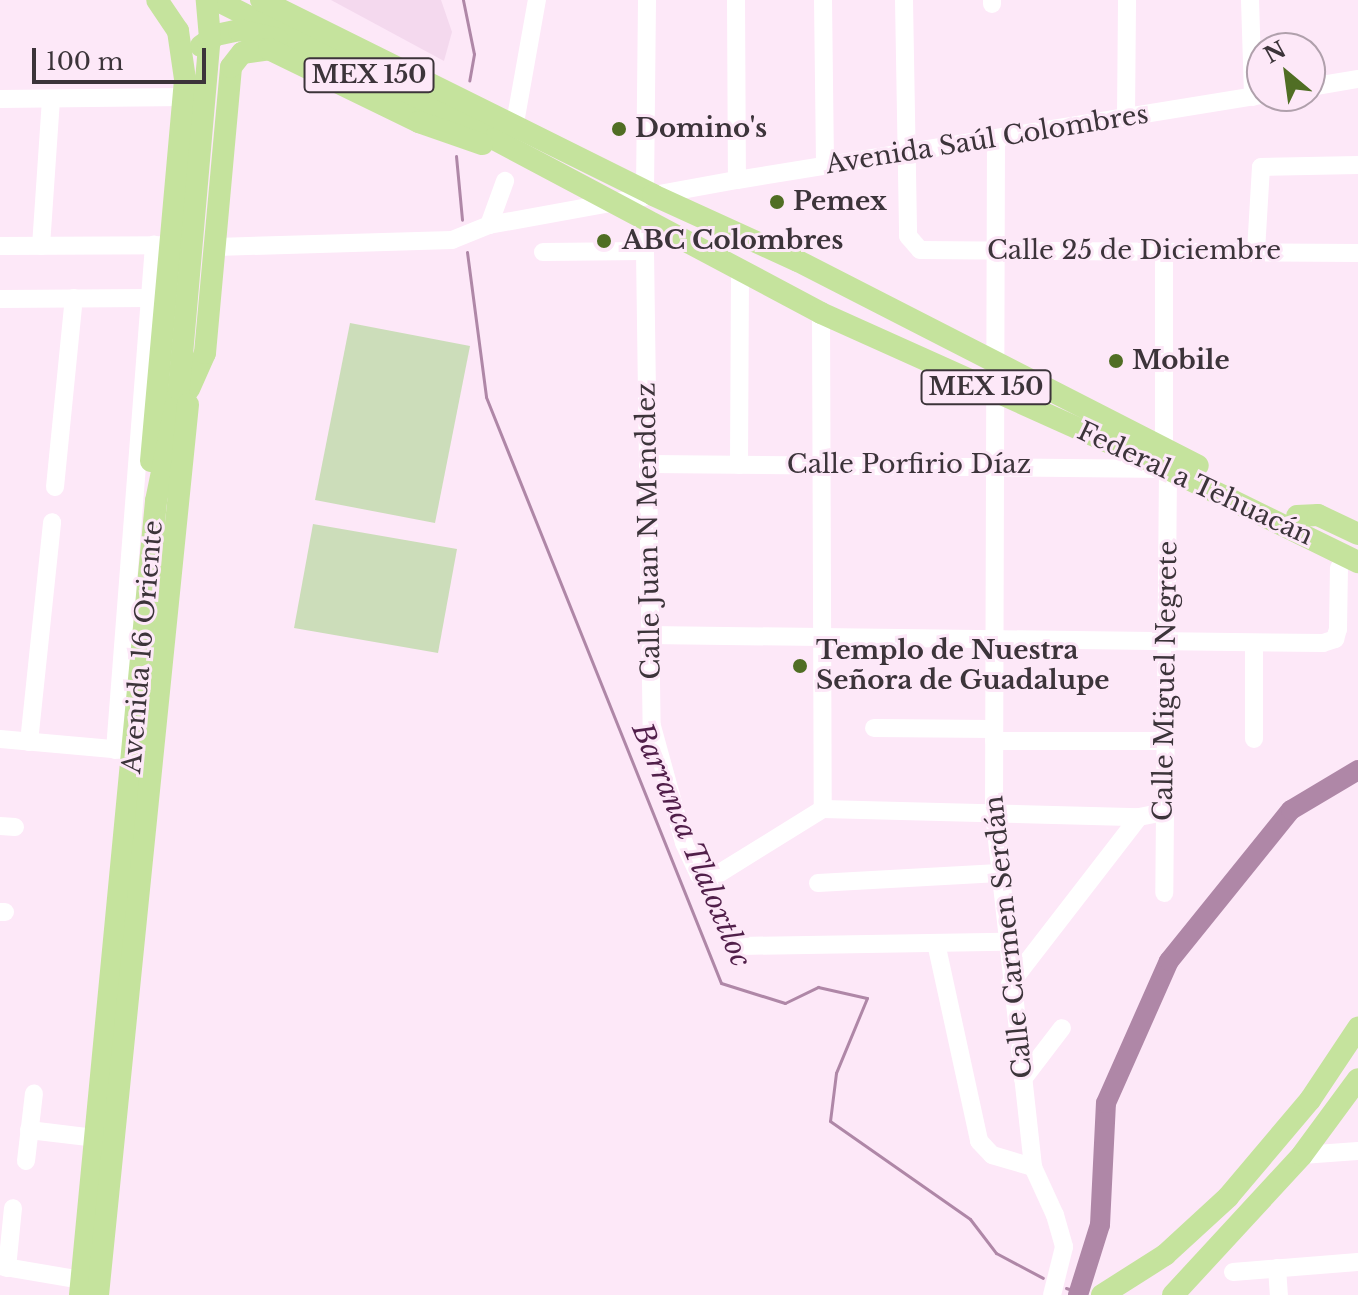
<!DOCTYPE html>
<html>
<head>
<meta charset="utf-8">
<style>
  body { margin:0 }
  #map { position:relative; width:1358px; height:1295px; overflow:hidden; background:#fde8f8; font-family:"Libre Baskerville",serif }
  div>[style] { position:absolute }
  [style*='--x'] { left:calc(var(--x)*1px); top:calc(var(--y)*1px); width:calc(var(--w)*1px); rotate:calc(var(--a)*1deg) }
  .built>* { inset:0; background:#f4d9ee }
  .green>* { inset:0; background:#ccddba }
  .stream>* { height:3px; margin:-1.5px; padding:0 1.5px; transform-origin:1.5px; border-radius:1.5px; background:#af87a7 }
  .river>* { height:20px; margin:-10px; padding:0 10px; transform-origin:10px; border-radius:10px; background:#af87a7 }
  .minor>* { height:18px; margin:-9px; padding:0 9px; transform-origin:9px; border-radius:9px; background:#fff }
  .major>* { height:22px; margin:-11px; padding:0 11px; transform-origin:11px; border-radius:11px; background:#c5e39d }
  .dots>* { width:22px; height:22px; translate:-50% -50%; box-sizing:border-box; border:4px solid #fde8f8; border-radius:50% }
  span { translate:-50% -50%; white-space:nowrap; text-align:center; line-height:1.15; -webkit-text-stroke:6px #fde8f8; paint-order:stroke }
  .shield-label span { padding:2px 6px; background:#fde8f8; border:2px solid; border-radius:6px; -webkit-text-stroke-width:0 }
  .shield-label { font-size:24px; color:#3c343a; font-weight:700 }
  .poi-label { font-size:26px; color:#3c343a; font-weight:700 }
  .left { translate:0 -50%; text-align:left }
  .street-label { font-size:26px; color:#3c343a }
  .water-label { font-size:28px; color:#511f4a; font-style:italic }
  .north { position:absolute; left:1246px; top:32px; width:80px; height:80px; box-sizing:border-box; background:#fde8f8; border:2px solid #b0a0ac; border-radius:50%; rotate:331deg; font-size:22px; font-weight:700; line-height:32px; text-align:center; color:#3c343a }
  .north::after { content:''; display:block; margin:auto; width:28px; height:36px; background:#506e24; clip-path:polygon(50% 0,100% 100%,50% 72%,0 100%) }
  .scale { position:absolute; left:32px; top:48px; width:174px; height:36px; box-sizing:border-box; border:4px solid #3c343a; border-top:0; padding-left:10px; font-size:24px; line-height:28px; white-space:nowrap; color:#3c343a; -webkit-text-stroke:6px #fde8f8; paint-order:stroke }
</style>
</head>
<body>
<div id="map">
  <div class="built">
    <i style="clip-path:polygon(331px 0,441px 0,452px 32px,444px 61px)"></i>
  </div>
  <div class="green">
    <i style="clip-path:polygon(350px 323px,470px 346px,435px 523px,315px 500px)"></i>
    <i style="clip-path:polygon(313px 524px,457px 549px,438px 653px,294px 628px)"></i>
  </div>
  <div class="stream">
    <i style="--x:463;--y:0;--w:55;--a:78.5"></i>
    <i style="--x:474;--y:54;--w:27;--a:100"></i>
    <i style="--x:456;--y:156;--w:64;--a:84.6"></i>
    <i style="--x:467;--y:252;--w:146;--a:82.5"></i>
    <i style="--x:486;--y:397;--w:631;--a:68.15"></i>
    <i style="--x:721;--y:983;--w:67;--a:17.4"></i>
    <i style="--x:785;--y:1003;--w:37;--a:-26"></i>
    <i style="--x:818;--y:987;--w:50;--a:12.7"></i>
    <i style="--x:867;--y:998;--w:81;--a:112.5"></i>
    <i style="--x:836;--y:1073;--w:48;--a:97.1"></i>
    <i style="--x:830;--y:1121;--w:171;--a:35"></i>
    <i style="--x:970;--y:1219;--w:43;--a:52.6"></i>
    <i style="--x:996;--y:1253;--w:53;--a:28"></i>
    <i style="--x:1066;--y:1288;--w:13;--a:18"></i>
  </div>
  <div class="river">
    <i style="--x:1078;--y:1295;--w:73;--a:-72.6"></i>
    <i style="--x:1100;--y:1225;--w:122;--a:-87.2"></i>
    <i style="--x:1106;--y:1103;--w:155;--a:-66.1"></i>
    <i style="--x:1169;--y:961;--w:194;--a:-51.1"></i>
    <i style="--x:1291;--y:810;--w:78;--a:-30.8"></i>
  </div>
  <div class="minor">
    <i style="--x:736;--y:0;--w:180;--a:89.7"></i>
    <i style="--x:823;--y:0;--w:165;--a:89.3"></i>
    <i style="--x:904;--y:0;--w:236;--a:89"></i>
    <i style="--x:908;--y:236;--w:18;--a:49"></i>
    <i style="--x:920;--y:250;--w:438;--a:0.4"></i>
    <i style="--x:1250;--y:0;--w:97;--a:88.2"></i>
    <i style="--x:992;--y:4;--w:4;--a:-90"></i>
    <i style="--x:1310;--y:87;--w:49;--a:-9.5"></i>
    <i style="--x:0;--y:99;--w:185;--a:-0.6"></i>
    <i style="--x:1126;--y:117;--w:117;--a:-89.5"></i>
    <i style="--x:515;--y:123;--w:125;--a:-79.9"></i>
    <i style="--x:996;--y:138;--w:675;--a:90.17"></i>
    <i style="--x:994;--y:813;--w:356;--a:83.7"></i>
    <i style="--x:1033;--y:1167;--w:53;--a:65.4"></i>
    <i style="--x:1055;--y:1215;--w:33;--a:74"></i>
    <i style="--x:1064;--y:1247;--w:49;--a:104"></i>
    <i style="--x:645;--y:191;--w:191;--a:-89.4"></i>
    <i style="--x:651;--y:220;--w:32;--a:101"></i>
    <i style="--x:645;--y:251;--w:475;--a:89.2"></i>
    <i style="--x:652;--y:726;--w:121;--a:74.7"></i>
    <i style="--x:684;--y:843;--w:35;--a:65"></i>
    <i style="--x:699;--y:875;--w:12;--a:20"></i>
    <i style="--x:710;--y:879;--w:133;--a:-31.8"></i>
    <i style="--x:823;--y:809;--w:316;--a:1.5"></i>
    <i style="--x:1139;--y:817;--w:26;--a:-11"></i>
    <i style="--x:489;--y:225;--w:47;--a:-70"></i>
    <i style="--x:0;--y:246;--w:167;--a:-0.3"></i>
    <i style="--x:41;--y:246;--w:147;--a:-86.1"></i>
    <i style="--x:216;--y:247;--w:236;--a:-1.7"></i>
    <i style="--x:452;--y:240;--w:40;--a:-22"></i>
    <i style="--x:489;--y:225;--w:252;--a:-10.3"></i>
    <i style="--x:737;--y:180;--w:532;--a:-9.2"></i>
    <i style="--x:1256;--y:251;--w:84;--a:-86.6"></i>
    <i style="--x:1261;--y:167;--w:97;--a:-1.2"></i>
    <i style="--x:543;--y:252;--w:102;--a:-0.6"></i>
    <i style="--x:0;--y:299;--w:149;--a:-0.4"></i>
    <i style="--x:821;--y:313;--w:496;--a:89.8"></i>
    <i style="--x:1164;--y:449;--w:198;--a:-90"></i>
    <i style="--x:650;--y:464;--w:518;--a:0.55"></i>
    <i style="--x:1168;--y:469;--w:424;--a:90.5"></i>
    <i style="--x:739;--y:465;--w:195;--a:-89.7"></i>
    <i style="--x:55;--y:487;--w:190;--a:-84.3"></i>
    <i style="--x:648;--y:635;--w:675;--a:0.68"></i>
    <i style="--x:1323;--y:643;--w:13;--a:-18"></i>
    <i style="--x:1335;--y:639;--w:10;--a:-73"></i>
    <i style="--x:1338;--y:629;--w:61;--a:-89.1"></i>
    <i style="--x:874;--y:728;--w:120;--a:0.5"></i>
    <i style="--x:0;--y:739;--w:124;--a:5.1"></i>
    <i style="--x:1254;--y:739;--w:96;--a:-90"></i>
    <i style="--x:994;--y:741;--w:172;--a:0"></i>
    <i style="--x:29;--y:742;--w:221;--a:-84"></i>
    <i style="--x:115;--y:750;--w:507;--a:-85.58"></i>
    <i style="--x:0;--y:826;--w:15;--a:4"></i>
    <i style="--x:818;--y:883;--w:181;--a:-3.2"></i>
    <i style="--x:0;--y:912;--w:5;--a:0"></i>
    <i style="--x:936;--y:943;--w:203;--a:77.7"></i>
    <i style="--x:979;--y:1141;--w:19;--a:47"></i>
    <i style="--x:992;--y:1155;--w:43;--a:16.3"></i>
    <i style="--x:740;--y:946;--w:264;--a:-0.9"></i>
    <i style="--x:1010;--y:984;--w:211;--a:-52.3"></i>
    <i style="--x:1023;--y:1079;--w:64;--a:-52.6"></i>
    <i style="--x:29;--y:1130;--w:66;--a:6.9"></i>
    <i style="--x:1302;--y:1155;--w:56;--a:-4.1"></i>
    <i style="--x:26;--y:1161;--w:68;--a:-83.3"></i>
    <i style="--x:0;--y:1266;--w:82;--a:9.8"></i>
    <i style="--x:7;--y:1268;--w:60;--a:-84.3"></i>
    <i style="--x:1277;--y:1268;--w:27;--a:86"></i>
    <i style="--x:1233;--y:1272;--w:125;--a:-4.6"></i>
  </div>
  <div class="major">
    <i style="--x:216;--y:0;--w:311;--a:26.6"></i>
    <i style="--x:494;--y:139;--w:370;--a:28"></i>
    <i style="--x:821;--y:313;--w:380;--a:24.2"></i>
    <i style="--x:1168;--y:469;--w:212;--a:26.1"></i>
    <i style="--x:261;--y:0;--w:438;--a:26.4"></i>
    <i style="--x:653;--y:195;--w:159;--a:24.5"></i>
    <i style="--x:798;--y:261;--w:449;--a:27.1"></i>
    <i style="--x:201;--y:46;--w:19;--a:-36"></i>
    <i style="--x:216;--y:35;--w:24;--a:-12"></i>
    <i style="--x:239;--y:30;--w:39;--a:13"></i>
    <i style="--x:189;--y:389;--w:39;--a:-66"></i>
    <i style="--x:205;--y:353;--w:287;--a:-84.8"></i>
    <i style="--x:231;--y:67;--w:18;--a:-52"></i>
    <i style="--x:242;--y:53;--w:27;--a:-8"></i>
    <i style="--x:269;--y:49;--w:167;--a:26"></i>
    <i style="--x:419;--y:122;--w:67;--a:19.2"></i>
    <i style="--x:151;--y:461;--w:384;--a:-84.9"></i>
    <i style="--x:185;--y:79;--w:49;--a:-98.3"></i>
    <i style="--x:178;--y:31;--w:37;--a:-124"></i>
    <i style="--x:1297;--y:516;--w:21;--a:-3"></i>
    <i style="--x:1318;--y:515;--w:44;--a:25.4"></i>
    <i style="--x:80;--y:1295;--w:798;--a:-84.53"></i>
    <i style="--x:156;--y:501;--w:114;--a:-78.4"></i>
    <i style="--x:179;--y:389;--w:352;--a:-85"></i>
    <i style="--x:210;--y:38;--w:38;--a:-95"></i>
    <i style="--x:98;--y:1295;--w:895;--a:-84.23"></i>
    <i style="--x:1102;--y:1295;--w:75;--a:-32.4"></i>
    <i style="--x:1165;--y:1255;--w:86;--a:-42.6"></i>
    <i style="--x:1228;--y:1197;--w:127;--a:-49.8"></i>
    <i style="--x:1310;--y:1100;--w:87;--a:-56.3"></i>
    <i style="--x:1173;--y:1295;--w:190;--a:-47.3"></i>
    <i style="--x:1302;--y:1155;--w:94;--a:-53.6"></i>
  </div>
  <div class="dots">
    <i style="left:619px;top:129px;background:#506e24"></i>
    <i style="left:777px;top:202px;background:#506e24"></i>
    <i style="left:604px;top:241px;background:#506e24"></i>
    <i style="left:1116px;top:361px;background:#506e24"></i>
    <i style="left:800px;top:666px;background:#506e24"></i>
  </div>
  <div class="shield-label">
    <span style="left:369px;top:75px">MEX 150</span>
    <span style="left:986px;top:387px">MEX 150</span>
  </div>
  <div class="poi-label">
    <span class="left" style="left:635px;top:129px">Domino's</span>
    <span class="left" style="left:793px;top:202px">Pemex</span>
    <span class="left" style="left:622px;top:241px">ABC Colombres</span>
    <span class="left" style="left:1132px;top:361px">Mobile</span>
    <span class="left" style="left:816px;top:666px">Templo de Nuestra<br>Señora de Guadalupe</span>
  </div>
  <div class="street-label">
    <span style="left:987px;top:140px;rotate:-9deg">Avenida Saúl Colombres</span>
    <span style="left:1134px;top:251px">Calle 25 de Diciembre</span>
    <span style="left:909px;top:465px">Calle Porfirio Díaz</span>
    <span style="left:1195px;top:484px;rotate:25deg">Federal a Tehuacán</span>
    <span style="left:649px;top:531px;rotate:-91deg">Calle Juan N Menddez</span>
    <span style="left:143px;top:647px;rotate:-85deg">Avenida 16 Oriente</span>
    <span style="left:1166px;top:681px;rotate:-89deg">Calle Miguel Negrete</span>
    <span style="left:1009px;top:937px;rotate:-96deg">Calle Carmen Serdán</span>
  </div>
  <div class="water-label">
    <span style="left:691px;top:845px;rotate:67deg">Barranca Tlaloxtloc</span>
  </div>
  <div class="north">N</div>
  <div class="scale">100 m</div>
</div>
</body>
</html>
